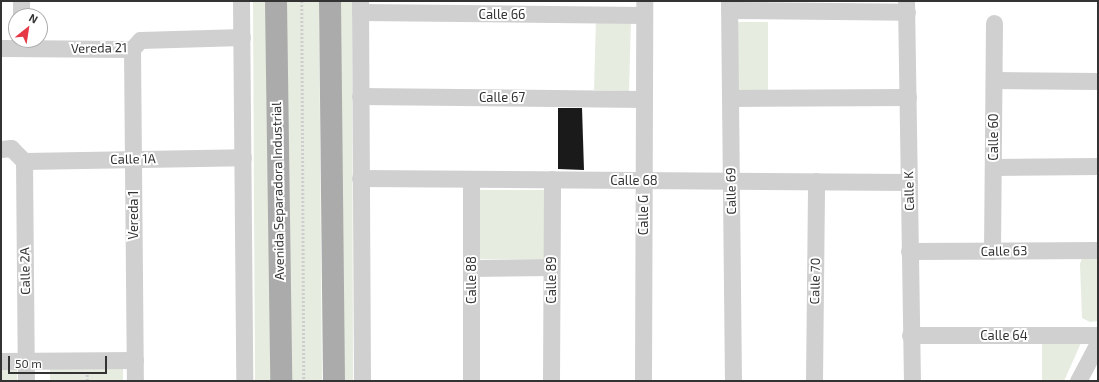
<!DOCTYPE html>
<html>
<head>
<meta charset="utf-8">
<style>
  body { margin:0 }
  #map { position:relative; width:1099px; height:382px; overflow:hidden; background:#fff; font-family:"Exo 2",sans-serif }
  div>[style] { position:absolute }
  [style*='--x'] { left:calc(var(--x)*1px); top:calc(var(--y)*1px); width:calc(var(--w)*1px); rotate:calc(var(--a)*1deg) }
  .green>* { inset:0; background:#e6ecdf }
  .building>* { inset:0; background:#1a1a1a }
  .path>* { height:2.5px; margin-top:-1.25px; transform-origin:0; background:repeating-linear-gradient(90deg,#cdcdcd 0 2px,transparent 0 4px) }
  .minor>* { height:17px; margin:-8.5px; padding:0 8.5px; transform-origin:8.5px; border-radius:8.5px; background:#d0d0d0 }
  .major>* { height:22px; margin:-11px; padding:0 11px; transform-origin:11px; border-radius:11px; background:#ababab }
  span { translate:-50% -50%; white-space:nowrap; text-align:center; line-height:1.15; -webkit-text-stroke:4px #fff; paint-order:stroke }
  .street-label { font-size:13px; color:#333 }
  .frame { position:absolute; inset:0; border:2px solid #333; pointer-events:none }
  .north { position:absolute; left:8px; top:8px; width:40px; height:40px; box-sizing:border-box; background:#fff; border:1px solid #adadad; border-radius:50%; rotate:30deg; font-size:11px; font-weight:700; line-height:16px; text-align:center; color:#333 }
  .north::after { content:''; display:block; margin:auto; width:14px; height:18px; background:#e63946; clip-path:polygon(50% 0,100% 100%,50% 72%,0 100%) }
  .scale { position:absolute; left:8px; top:356px; width:99px; height:18px; box-sizing:border-box; border:2px solid #333; border-top:0; padding-left:5px; font-size:12px; line-height:14px; white-space:nowrap; color:#333; -webkit-text-stroke:3px #fff; paint-order:stroke }
</style>
</head>
<body>
<div id="map">
  <div class="green">
    <i style="clip-path:polygon(253px 1px,270px 1px,272px 381px,255px 381px)"></i>
    <i style="clip-path:polygon(284px 1px,319px 1px,322px 381px,285px 381px)"></i>
    <i style="clip-path:polygon(338px 1px,352px 1px,353px 381px,339px 381px)"></i>
    <i style="clip-path:polygon(596px 19px,631px 21px,629px 91px,594px 90px)"></i>
    <i style="clip-path:polygon(736px 22px,768px 22px,768px 93px,735px 93px)"></i>
    <i style="clip-path:polygon(476px 190px,545px 190px,545px 259px,477px 259px)"></i>
    <i style="clip-path:polygon(1098px 256px,1098px 321px,1090px 322px,1082px 318px,1080px 264px,1082px 258px)"></i>
    <i style="clip-path:polygon(1042px 342px,1081px 343px,1064px 381px,1042px 381px)"></i>
    <i style="clip-path:polygon(1px 366px,17px 366px,17px 381px,1px 381px)"></i>
    <i style="clip-path:polygon(123px 367px,123px 381px,50px 381px,50px 368px)"></i>
  </div>
  <div class="building">
    <i style="clip-path:polygon(558px 108px,582px 108px,584px 170px,558px 169px)"></i>
  </div>
  <div class="path">
    <i style="--x:302;--y:1;--w:380;--a:89.7"></i>
    <i style="--x:87;--y:381;--w:7;--a:-90"></i>
  </div>
  <div class="minor">
    <i style="--x:21;--y:1;--w:15;--a:90"></i>
    <i style="--x:241;--y:1;--w:380;--a:89.5"></i>
    <i style="--x:360;--y:1;--w:380;--a:89.7"></i>
    <i style="--x:729;--y:1;--w:380;--a:89.4"></i>
    <i style="--x:906;--y:1;--w:380;--a:89.1"></i>
    <i style="--x:729;--y:10;--w:178;--a:0.6"></i>
    <i style="--x:360;--y:12;--w:284;--a:0.6"></i>
    <i style="--x:1;--y:48;--w:131;--a:0.4"></i>
    <i style="--x:132;--y:49;--w:12;--a:-48"></i>
    <i style="--x:140;--y:40;--w:102;--a:-1.7"></i>
    <i style="--x:132;--y:49;--w:332;--a:89.5"></i>
    <i style="--x:994;--y:80;--w:104;--a:0.6"></i>
    <i style="--x:360;--y:96;--w:284;--a:0.6"></i>
    <i style="--x:730;--y:98;--w:178;--a:-0.3"></i>
    <i style="--x:1;--y:149;--w:10;--a:-6"></i>
    <i style="--x:11;--y:148;--w:18;--a:45"></i>
    <i style="--x:24;--y:161;--w:220;--a:89.5"></i>
    <i style="--x:24;--y:161;--w:219;--a:-1"></i>
    <i style="--x:993;--y:167;--w:105;--a:-0.5"></i>
    <i style="--x:360;--y:178;--w:549;--a:0.42"></i>
    <i style="--x:909;--y:251;--w:189;--a:-0.3"></i>
    <i style="--x:992;--y:251;--w:228;--a:-89.5"></i>
    <i style="--x:471;--y:268;--w:80;--a:-0.7"></i>
    <i style="--x:910;--y:335;--w:188;--a:0"></i>
    <i style="--x:1;--y:361;--w:134;--a:-0.4"></i>
    <i style="--x:471;--y:381;--w:202;--a:-90"></i>
    <i style="--x:551;--y:381;--w:202;--a:-89.7"></i>
    <i style="--x:643;--y:381;--w:380;--a:-89.8"></i>
    <i style="--x:814;--y:381;--w:200;--a:-89.4"></i>
    <i style="--x:1078;--y:381;--w:43;--a:-62.2"></i>
  </div>
  <div class="major">
    <i style="--x:276;--y:1;--w:380;--a:89.2"></i>
    <i style="--x:330;--y:1;--w:380;--a:89.4"></i>
  </div>
  <div class="street-label">
    <span style="left:502px;top:14px">Calle 66</span>
    <span style="left:99px;top:48px;rotate:-1deg">Vereda 21</span>
    <span style="left:502px;top:97px">Calle 67</span>
    <span style="left:993px;top:137px;rotate:-90deg">Calle 60</span>
    <span style="left:133px;top:159px;rotate:-1deg">Calle 1A</span>
    <span style="left:634px;top:180px">Calle 68</span>
    <span style="left:278px;top:191px;rotate:-91deg">Avenida Separadora Industrial</span>
    <span style="left:731px;top:191px;rotate:-91deg">Calle 69</span>
    <span style="left:909px;top:191px;rotate:-91deg">Calle K</span>
    <span style="left:133px;top:215px;rotate:-90deg">Vereda 1</span>
    <span style="left:643px;top:215px;rotate:-90deg">Calle G</span>
    <span style="left:1004px;top:251px;rotate:-1deg">Calle 63</span>
    <span style="left:25px;top:271px;rotate:-91deg">Calle 2A</span>
    <span style="left:471px;top:280px;rotate:-90deg">Calle 88</span>
    <span style="left:551px;top:280px;rotate:-90deg">Calle 89</span>
    <span style="left:815px;top:281px;rotate:-89deg">Calle 70</span>
    <span style="left:1004px;top:335px">Calle 64</span>
  </div>
  <div class="frame"></div>
  <div class="north">N</div>
  <div class="scale">50 m</div>
</div>
</body>
</html>
